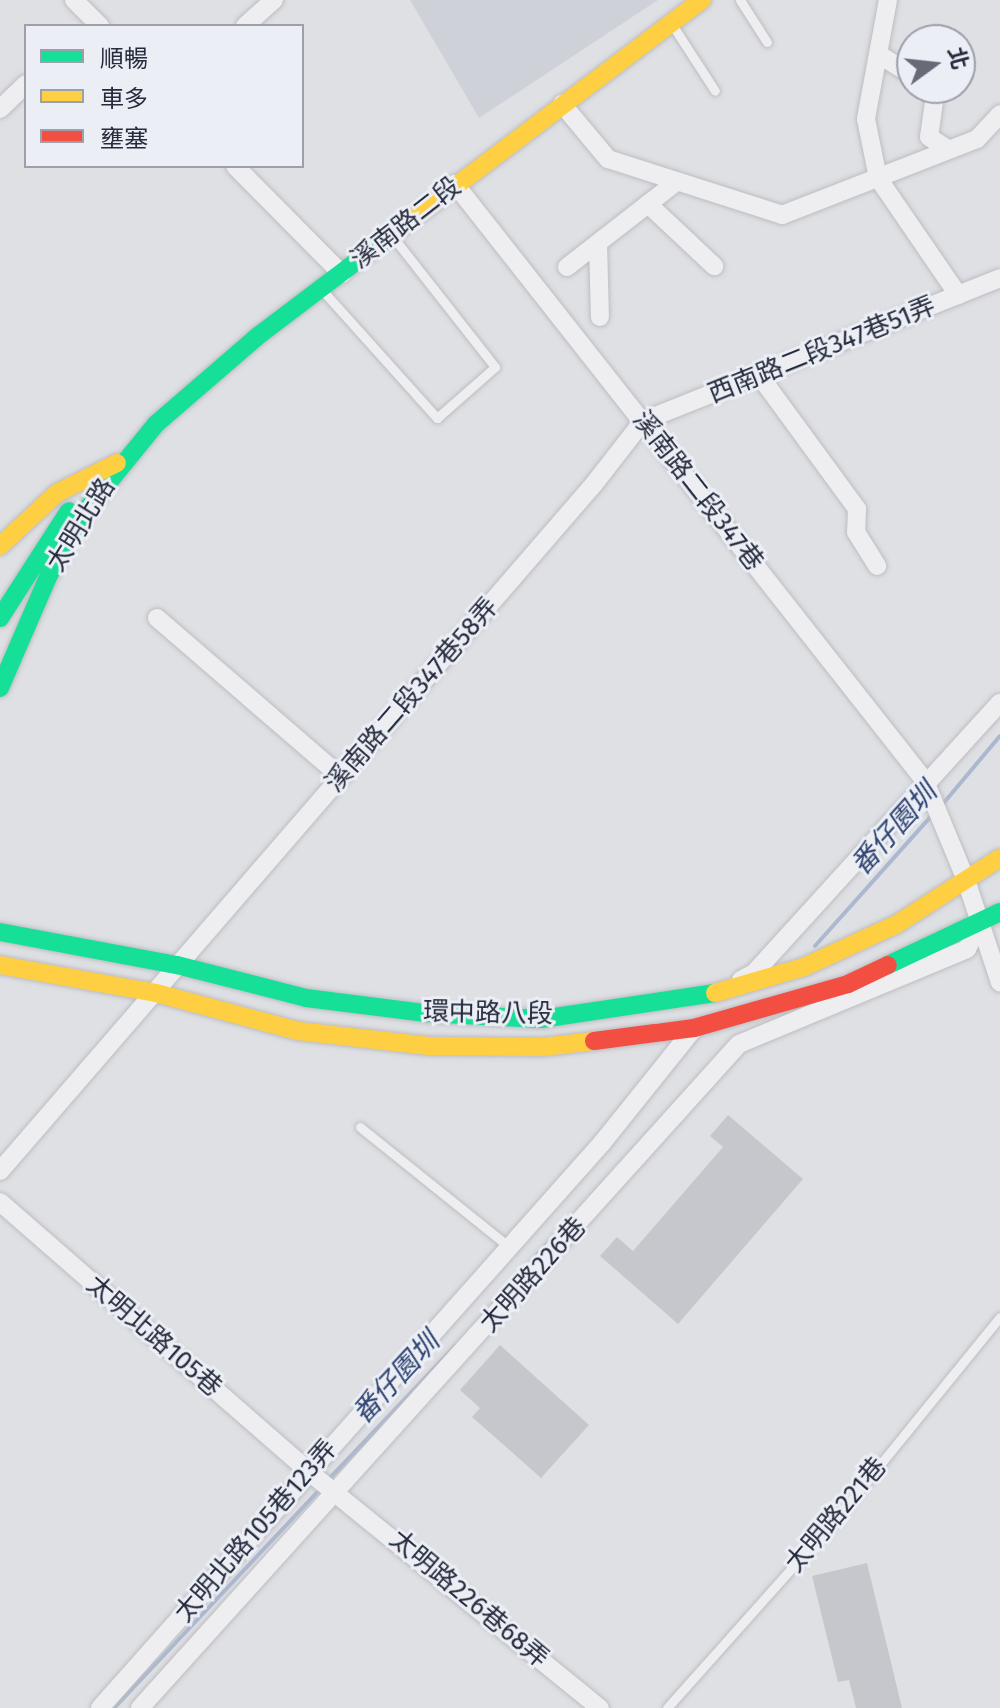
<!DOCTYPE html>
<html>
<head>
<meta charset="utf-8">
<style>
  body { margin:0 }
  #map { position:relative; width:1000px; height:1708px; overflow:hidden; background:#dfe0e4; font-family:"Fira Sans","Noto Sans TC",sans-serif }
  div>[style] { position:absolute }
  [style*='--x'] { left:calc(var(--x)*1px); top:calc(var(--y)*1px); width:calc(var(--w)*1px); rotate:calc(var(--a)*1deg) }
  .built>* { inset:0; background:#cfd1d9 }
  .stream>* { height:4px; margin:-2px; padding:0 2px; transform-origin:2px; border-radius:2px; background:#acb8d0 }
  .building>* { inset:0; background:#c6c7cc }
  .roads { filter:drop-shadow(0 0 2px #bcbdc1) drop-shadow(0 0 2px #bcbdc1) }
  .lane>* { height:9px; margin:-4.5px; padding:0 4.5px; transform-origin:4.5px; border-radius:4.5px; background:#eeeef1 }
  .street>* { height:18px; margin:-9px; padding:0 9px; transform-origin:9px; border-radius:9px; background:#eeeef1 }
  .fast>* { height:18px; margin:-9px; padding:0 9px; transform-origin:9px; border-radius:9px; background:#16e098 }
  .slow>* { height:18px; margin:-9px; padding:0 9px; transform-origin:9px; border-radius:9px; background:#ffcf43 }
  .jam>* { height:18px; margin:-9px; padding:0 9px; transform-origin:9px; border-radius:9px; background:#f24e42 }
  span { translate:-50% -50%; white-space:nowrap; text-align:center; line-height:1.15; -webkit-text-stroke:6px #ebeef4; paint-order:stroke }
  .street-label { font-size:26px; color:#262b3d }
  .water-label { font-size:28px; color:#2f4372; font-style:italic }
  .legend { position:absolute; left:24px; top:24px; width:280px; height:144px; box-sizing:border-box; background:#ebeef4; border:2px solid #9ca0ab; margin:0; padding:10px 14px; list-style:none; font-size:24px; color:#262b3d }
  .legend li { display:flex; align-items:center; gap:16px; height:40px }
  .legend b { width:40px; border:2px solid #9ca0ab }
  .north { position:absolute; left:896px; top:24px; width:80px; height:80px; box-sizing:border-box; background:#ebeef4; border:2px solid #9ca0ab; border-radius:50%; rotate:75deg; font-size:22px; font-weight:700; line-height:32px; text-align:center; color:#262b3d }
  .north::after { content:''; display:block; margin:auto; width:28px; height:36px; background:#676a77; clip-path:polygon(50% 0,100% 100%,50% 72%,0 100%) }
</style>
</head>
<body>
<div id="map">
  <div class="built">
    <i style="clip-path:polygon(410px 0,658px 0,479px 118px)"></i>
  </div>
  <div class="stream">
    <i style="--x:942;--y:805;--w:90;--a:-50"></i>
    <i style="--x:815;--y:946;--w:177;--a:-48.2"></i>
    <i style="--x:506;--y:1289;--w:59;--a:-47.7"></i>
    <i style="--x:329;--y:1479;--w:183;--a:-46.5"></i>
    <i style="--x:114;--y:1708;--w:302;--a:-46.7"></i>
  </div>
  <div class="building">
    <i style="clip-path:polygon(728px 1115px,803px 1179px,678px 1324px,600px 1256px,617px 1237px,633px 1251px,723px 1147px,710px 1136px)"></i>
    <i style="clip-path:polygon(500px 1345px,589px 1425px,541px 1478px,472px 1417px,480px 1408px,460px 1390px)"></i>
    <i style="clip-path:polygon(867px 1563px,902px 1708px,856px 1708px,849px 1680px,838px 1682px,812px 1576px)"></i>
  </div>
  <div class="roads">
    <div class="lane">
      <i style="--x:740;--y:0;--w:50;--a:57.3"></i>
      <i style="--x:673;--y:26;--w:77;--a:57.1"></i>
      <i style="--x:323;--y:291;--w:171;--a:48.1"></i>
      <i style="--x:437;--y:418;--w:77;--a:-41.3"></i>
      <i style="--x:495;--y:367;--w:165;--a:-128.1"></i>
      <i style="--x:360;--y:1127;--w:191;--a:38.8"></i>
      <i style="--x:667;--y:1708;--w:259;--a:-48.3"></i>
      <i style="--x:839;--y:1515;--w:255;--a:-50.9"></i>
    </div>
    <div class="street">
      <i style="--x:74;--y:0;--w:37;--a:45"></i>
      <i style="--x:888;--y:0;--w:121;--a:100.5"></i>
      <i style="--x:866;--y:119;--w:60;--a:78.5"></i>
      <i style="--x:878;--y:178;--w:142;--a:55.6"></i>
      <i style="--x:245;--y:26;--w:39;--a:-42"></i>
      <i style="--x:878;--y:54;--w:40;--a:32"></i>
      <i style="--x:930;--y:88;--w:9;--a:54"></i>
      <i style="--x:935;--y:95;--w:42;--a:98.1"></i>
      <i style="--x:929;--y:137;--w:20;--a:33"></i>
      <i style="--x:562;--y:104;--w:72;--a:50.1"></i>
      <i style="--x:608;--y:159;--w:183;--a:17.8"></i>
      <i style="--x:782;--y:215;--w:209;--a:-21.3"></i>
      <i style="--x:977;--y:139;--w:34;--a:-47"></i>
      <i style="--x:0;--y:109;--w:36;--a:-44"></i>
      <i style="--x:235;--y:166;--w:152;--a:45.3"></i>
      <i style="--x:455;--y:184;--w:760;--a:51.79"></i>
      <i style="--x:925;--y:781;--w:107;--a:67.5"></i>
      <i style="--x:966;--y:880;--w:108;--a:71.7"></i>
      <i style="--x:648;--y:204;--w:91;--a:43.2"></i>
      <i style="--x:598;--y:243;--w:74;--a:88.5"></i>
      <i style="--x:567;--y:267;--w:137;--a:-37.9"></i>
      <i style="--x:759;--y:375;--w:166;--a:53.8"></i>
      <i style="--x:857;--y:509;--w:23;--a:92"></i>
      <i style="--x:856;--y:532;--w:40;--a:58"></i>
      <i style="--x:157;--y:618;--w:243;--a:40.8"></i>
      <i style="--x:741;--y:980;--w:15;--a:-28"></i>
      <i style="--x:754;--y:973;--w:365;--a:-47.7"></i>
      <i style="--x:0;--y:1171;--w:908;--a:-49.15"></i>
      <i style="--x:594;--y:484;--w:80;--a:-52.1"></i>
      <i style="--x:643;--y:421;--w:385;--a:-21.8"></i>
      <i style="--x:0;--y:1202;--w:409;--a:41.1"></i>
      <i style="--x:308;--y:1471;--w:376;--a:39.1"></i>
      <i style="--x:100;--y:1708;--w:756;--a:-48.38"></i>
      <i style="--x:602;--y:1143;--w:147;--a:-51.3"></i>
      <i style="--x:140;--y:1708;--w:894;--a:-47.95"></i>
      <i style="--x:739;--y:1044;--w:247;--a:-22.6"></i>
      <i style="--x:967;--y:949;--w:27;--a:-63"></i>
    </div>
    <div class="fast">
      <i style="--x:0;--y:618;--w:127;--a:-57.2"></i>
      <i style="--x:0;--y:688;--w:123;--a:-66.6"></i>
      <i style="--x:49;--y:575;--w:68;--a:-61.2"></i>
      <i style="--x:82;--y:515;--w:117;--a:-50.9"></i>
      <i style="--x:156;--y:424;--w:135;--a:-40.8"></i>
      <i style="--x:258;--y:336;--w:177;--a:-37.2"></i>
      <i style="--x:0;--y:932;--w:180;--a:10.6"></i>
      <i style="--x:177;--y:965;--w:133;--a:14.3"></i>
      <i style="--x:306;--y:998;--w:119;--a:7.2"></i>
      <i style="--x:424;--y:1013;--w:117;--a:2.9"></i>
      <i style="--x:541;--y:1019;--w:176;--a:-8.5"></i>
      <i style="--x:888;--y:965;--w:124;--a:-25.3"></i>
    </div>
    <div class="slow">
      <i style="--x:399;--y:229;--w:380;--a:-37.1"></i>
      <i style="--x:0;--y:546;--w:78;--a:-42.9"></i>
      <i style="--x:57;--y:493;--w:67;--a:-26.6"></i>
      <i style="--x:0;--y:965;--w:158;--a:10.2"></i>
      <i style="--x:156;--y:993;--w:147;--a:15"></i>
      <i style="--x:298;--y:1031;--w:132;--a:6.5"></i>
      <i style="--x:429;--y:1046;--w:114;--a:0.5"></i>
      <i style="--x:543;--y:1047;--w:51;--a:-6.7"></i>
      <i style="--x:715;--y:993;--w:93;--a:-16.3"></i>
      <i style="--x:804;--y:967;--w:102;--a:-24.8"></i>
      <i style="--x:897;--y:924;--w:122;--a:-32.7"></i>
    </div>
    <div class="jam">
      <i style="--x:594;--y:1041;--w:101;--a:-7.4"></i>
      <i style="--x:694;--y:1028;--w:160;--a:-15.9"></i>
      <i style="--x:848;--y:984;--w:44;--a:-25.4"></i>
    </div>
  </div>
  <div class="street-label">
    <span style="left:406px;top:223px;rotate:-38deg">溪南路二段</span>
    <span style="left:822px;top:350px;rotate:-22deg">西南路二段347巷51弄</span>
    <span style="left:698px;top:491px;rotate:52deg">溪南路二段347巷</span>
    <span style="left:81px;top:525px;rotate:-58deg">太明北路</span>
    <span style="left:412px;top:695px;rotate:-49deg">溪南路二段347巷58弄</span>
    <span style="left:488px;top:1013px;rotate:1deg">環中路八段</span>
    <span style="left:533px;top:1275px;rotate:-48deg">太明路226巷</span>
    <span style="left:154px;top:1336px;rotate:41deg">太明北路105巷</span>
    <span style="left:836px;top:1515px;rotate:-50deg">太明路221巷</span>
    <span style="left:256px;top:1531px;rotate:-49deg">太明北路105巷123弄</span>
    <span style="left:469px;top:1599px;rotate:40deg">太明路226巷68弄</span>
  </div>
  <div class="water-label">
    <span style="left:894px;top:829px;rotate:-48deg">番仔園圳</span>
    <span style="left:396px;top:1378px;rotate:-47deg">番仔園圳</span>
  </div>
  <ul class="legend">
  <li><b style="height:10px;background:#16e098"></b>順暢</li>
  <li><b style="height:10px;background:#ffcf43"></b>車多</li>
  <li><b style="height:10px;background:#f24e42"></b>壅塞</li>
  </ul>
  <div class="north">北</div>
</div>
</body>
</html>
